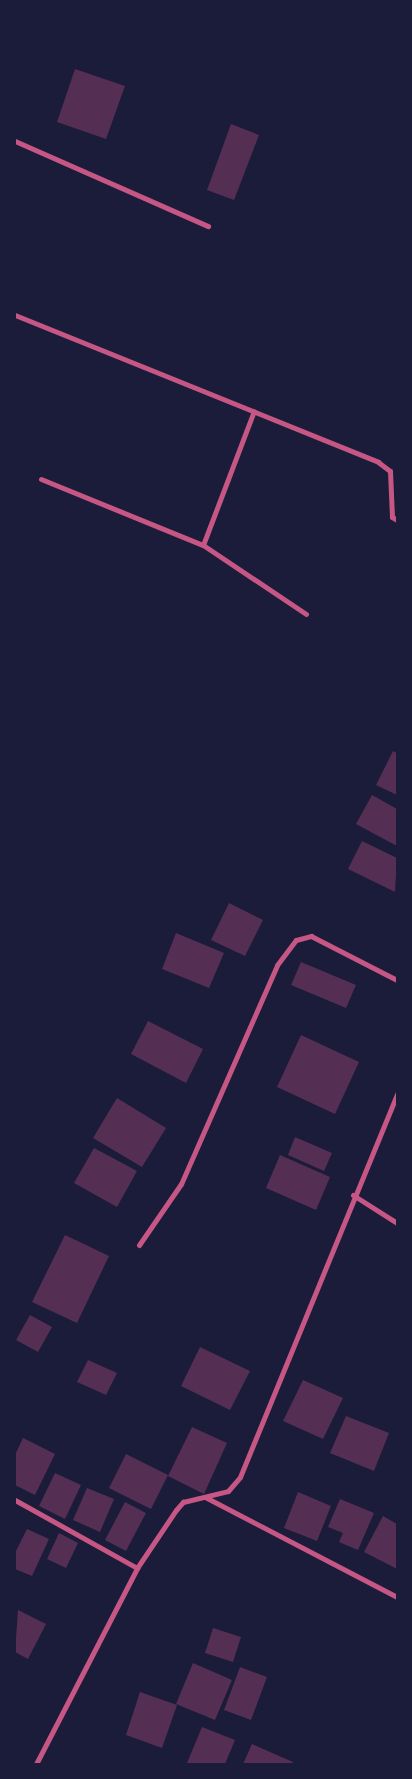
<!DOCTYPE html>
<html>
<head>
<meta charset="utf-8">
<style>
  body { margin:0 }
  #map { position:relative; width:412px; height:1779px; overflow:hidden; background:#1b1b3a; font-family:Figtree,sans-serif }
  div>[style] { position:absolute }
  [style*='--x'] { left:calc(var(--x)*1px); top:calc(var(--y)*1px); width:calc(var(--w)*1px); rotate:calc(var(--a)*1deg) }
  .building>* { inset:0; background:#542f53 }
  .minor>* { height:5px; margin:-2.5px; padding:0 2.5px; transform-origin:2.5px; border-radius:2.5px; background:#c65784 }
  span { translate:-50% -50%; white-space:nowrap; text-align:center; line-height:1.15; -webkit-text-stroke:5px #1b1b3a; paint-order:stroke }
  .frame { position:absolute; inset:0; border:16px solid #1b1b3a; pointer-events:none }
</style>
</head>
<body>
<div id="map">
  <div class="building">
    <i style="clip-path:polygon(75px 69px,125px 86px,106px 139px,57px 122px)"></i>
    <i style="clip-path:polygon(231px 124px,259px 135px,234px 200px,207px 190px)"></i>
    <i style="clip-path:polygon(393px 751px,397px 753px,397px 795px,376px 785px)"></i>
    <i style="clip-path:polygon(372px 795px,397px 809px,397px 846px,356px 824px)"></i>
    <i style="clip-path:polygon(362px 841px,397px 858px,395px 892px,348px 869px)"></i>
    <i style="clip-path:polygon(229px 903px,263px 920px,245px 956px,211px 940px)"></i>
    <i style="clip-path:polygon(176px 933px,224px 953px,209px 988px,162px 969px)"></i>
    <i style="clip-path:polygon(301px 962px,356px 985px,346px 1008px,291px 985px)"></i>
    <i style="clip-path:polygon(148px 1021px,203px 1049px,186px 1083px,131px 1054px)"></i>
    <i style="clip-path:polygon(301px 1035px,359px 1062px,335px 1114px,277px 1087px)"></i>
    <i style="clip-path:polygon(117px 1098px,166px 1128px,142px 1167px,93px 1138px)"></i>
    <i style="clip-path:polygon(295px 1137px,332px 1153px,324px 1171px,288px 1155px)"></i>
    <i style="clip-path:polygon(94px 1148px,137px 1171px,117px 1207px,74px 1183px)"></i>
    <i style="clip-path:polygon(280px 1155px,330px 1177px,316px 1210px,266px 1188px)"></i>
    <i style="clip-path:polygon(65px 1235px,109px 1256px,77px 1323px,32px 1302px)"></i>
    <i style="clip-path:polygon(30px 1315px,52px 1327px,38px 1352px,16px 1340px)"></i>
    <i style="clip-path:polygon(200px 1347px,250px 1371px,230px 1410px,181px 1386px)"></i>
    <i style="clip-path:polygon(88px 1360px,117px 1373px,106px 1395px,77px 1382px)"></i>
    <i style="clip-path:polygon(303px 1380px,343px 1398px,323px 1439px,283px 1421px)"></i>
    <i style="clip-path:polygon(346px 1416px,389px 1433px,374px 1471px,330px 1453px)"></i>
    <i style="clip-path:polygon(192px 1427px,227px 1443px,204px 1494px,168px 1476px)"></i>
    <i style="clip-path:polygon(23px 1438px,55px 1454px,35px 1495px,15px 1485px,15px 1455px)"></i>
    <i style="clip-path:polygon(126px 1454px,168px 1475px,151px 1509px,109px 1488px)"></i>
    <i style="clip-path:polygon(55px 1473px,81px 1485px,65px 1519px,39px 1506px)"></i>
    <i style="clip-path:polygon(87px 1488px,114px 1499px,100px 1532px,73px 1520px)"></i>
    <i style="clip-path:polygon(298px 1492px,331px 1506px,317px 1541px,284px 1528px)"></i>
    <i style="clip-path:polygon(340px 1499px,374px 1513px,358px 1550px,339px 1542px,343px 1533px,328px 1527px)"></i>
    <i style="clip-path:polygon(125px 1502px,146px 1513px,126px 1551px,105px 1540px)"></i>
    <i style="clip-path:polygon(383px 1516px,397px 1524px,397px 1569px,364px 1552px)"></i>
    <i style="clip-path:polygon(27px 1529px,49px 1539px,32px 1576px,15px 1569px,15px 1553px)"></i>
    <i style="clip-path:polygon(59px 1533px,78px 1543px,66px 1568px,47px 1559px)"></i>
    <i style="clip-path:polygon(18px 1610px,46px 1624px,28px 1659px,15px 1652px)"></i>
    <i style="clip-path:polygon(213px 1628px,241px 1637px,233px 1662px,205px 1653px)"></i>
    <i style="clip-path:polygon(193px 1663px,232px 1680px,215px 1720px,176px 1704px)"></i>
    <i style="clip-path:polygon(240px 1667px,267px 1677px,251px 1720px,224px 1710px)"></i>
    <i style="clip-path:polygon(140px 1692px,177px 1705px,162px 1748px,126px 1735px)"></i>
    <i style="clip-path:polygon(202px 1727px,235px 1740px,225px 1764px,187px 1763px)"></i>
    <i style="clip-path:polygon(252px 1744px,293px 1762px,292px 1764px,243px 1764px)"></i>
  </div>
  <div class="minor">
    <i style="--x:15;--y:141;--w:211;--a:23.8"></i>
    <i style="--x:15;--y:315;--w:392;--a:22"></i>
    <i style="--x:378;--y:462;--w:15;--a:37"></i>
    <i style="--x:390;--y:471;--w:46;--a:87.5"></i>
    <i style="--x:392;--y:517;--w:6;--a:31"></i>
    <i style="--x:41;--y:479;--w:175;--a:22.2"></i>
    <i style="--x:203;--y:545;--w:124;--a:33.8"></i>
    <i style="--x:203;--y:545;--w:143;--a:-69.2"></i>
    <i style="--x:353;--y:1195;--w:52;--a:32.5"></i>
    <i style="--x:139;--y:1245;--w:74;--a:-55.5"></i>
    <i style="--x:181;--y:1184;--w:239;--a:-66.3"></i>
    <i style="--x:277;--y:965;--w:31;--a:-53"></i>
    <i style="--x:296;--y:940;--w:16;--a:-15"></i>
    <i style="--x:311;--y:936;--w:97;--a:27.1"></i>
    <i style="--x:205;--y:1497;--w:216;--a:27.5"></i>
    <i style="--x:15;--y:1500;--w:140;--a:29.1"></i>
    <i style="--x:36;--y:1764;--w:220;--a:-62.7"></i>
    <i style="--x:137;--y:1568;--w:70;--a:-56.1"></i>
    <i style="--x:176;--y:1510;--w:11;--a:-49"></i>
    <i style="--x:183;--y:1502;--w:46;--a:-13.7"></i>
    <i style="--x:228;--y:1491;--w:18;--a:-49"></i>
    <i style="--x:240;--y:1477;--w:414;--a:-67.7"></i>
  </div>
  <div class="frame"></div>
</div>
</body>
</html>
